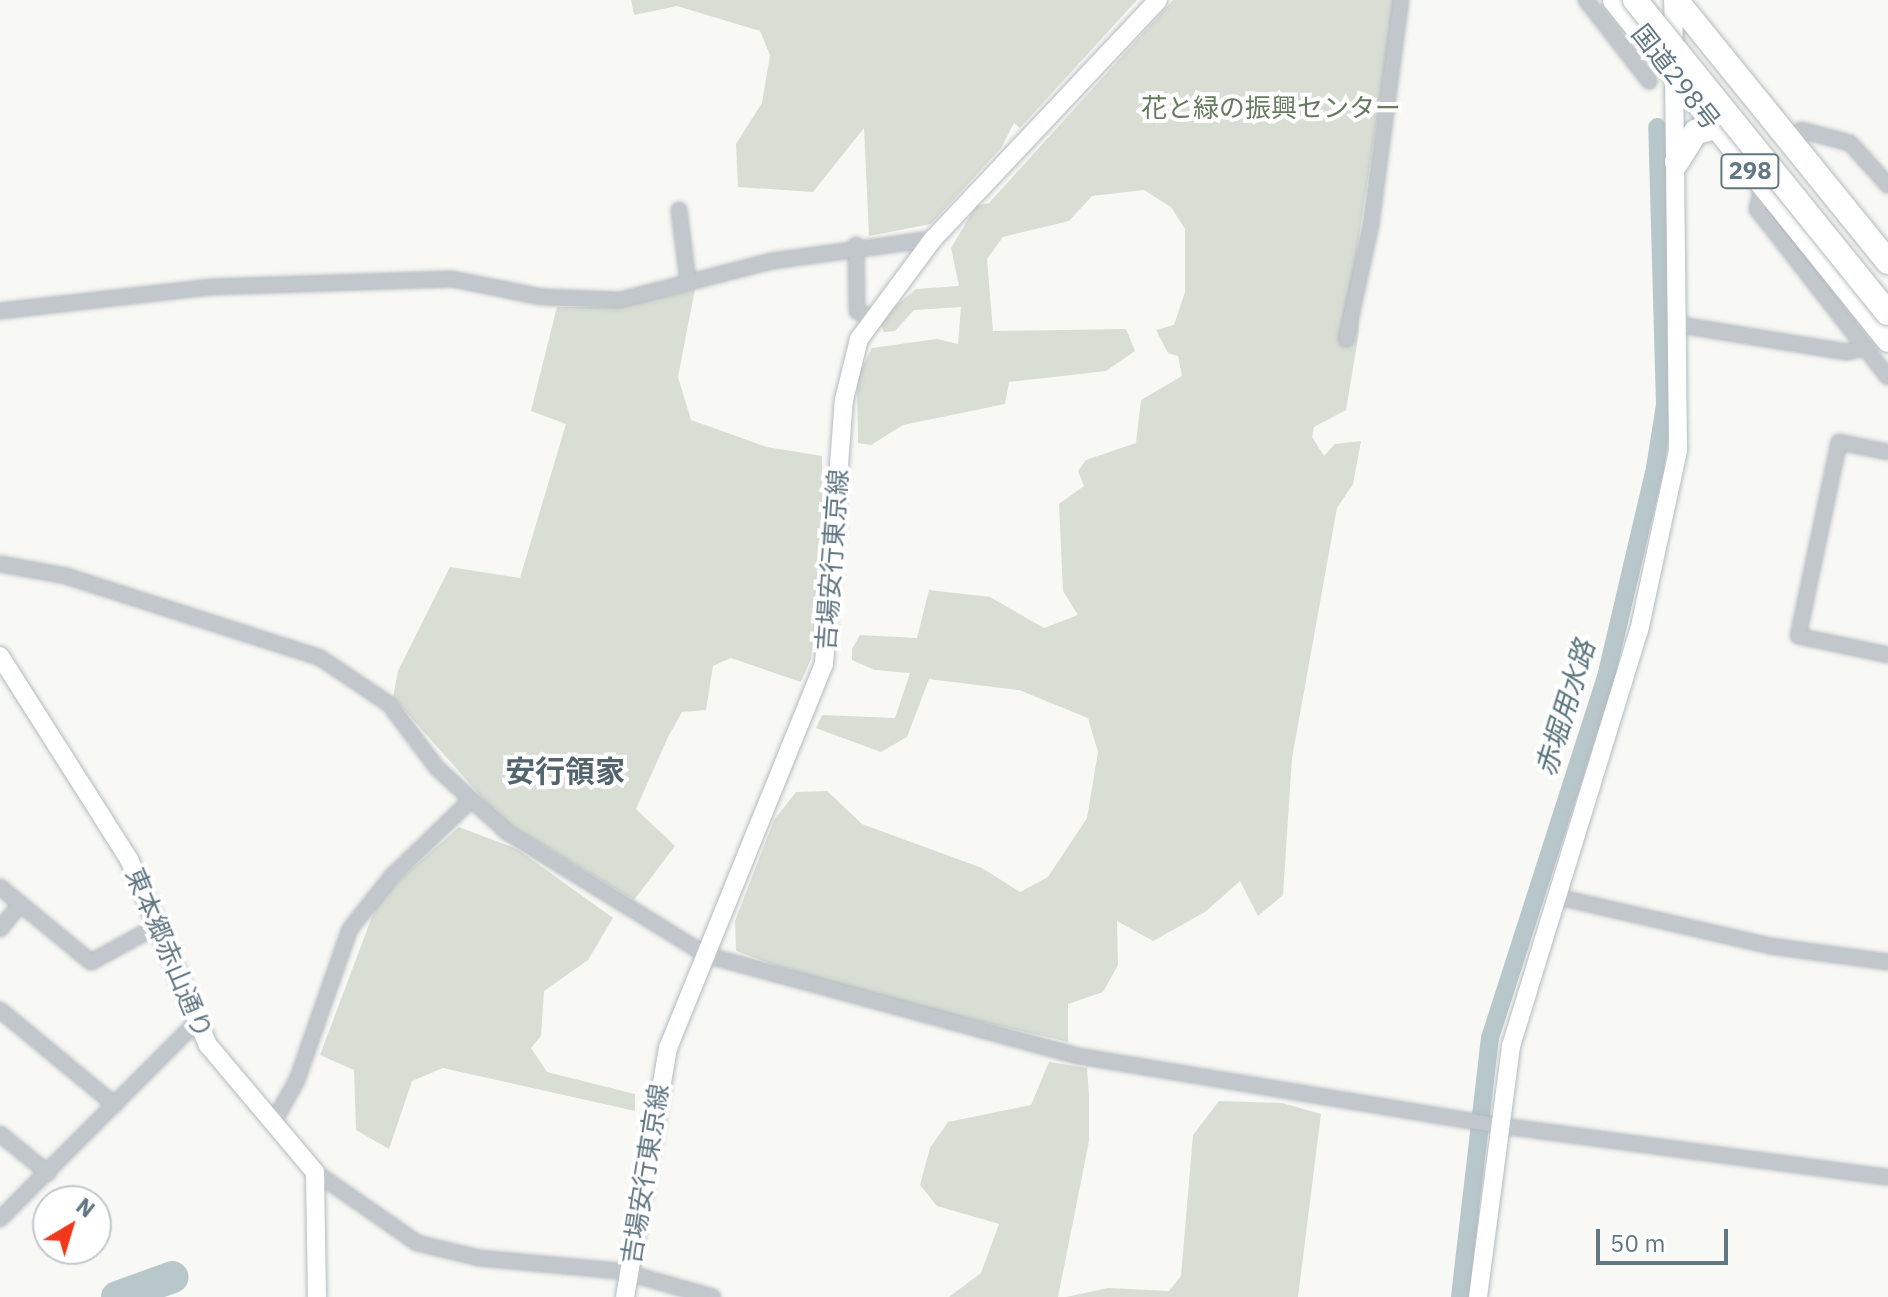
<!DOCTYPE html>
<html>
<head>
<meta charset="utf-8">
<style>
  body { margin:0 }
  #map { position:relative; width:1888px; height:1297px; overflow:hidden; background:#f8f8f5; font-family:"IBM Plex Sans","Noto Sans JP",sans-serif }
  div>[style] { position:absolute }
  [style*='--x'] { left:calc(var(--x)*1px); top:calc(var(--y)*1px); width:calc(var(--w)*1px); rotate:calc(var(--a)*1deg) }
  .green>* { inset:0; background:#d8ded4 }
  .canal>* { height:18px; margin:-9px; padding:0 9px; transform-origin:9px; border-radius:9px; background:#b7c7ca }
  .river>* { height:32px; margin:-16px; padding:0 16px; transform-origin:16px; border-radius:16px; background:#b7c7ca }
  .roads { filter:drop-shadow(0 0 2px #b3bbbf) drop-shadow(0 0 2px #b3bbbf) }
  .street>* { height:14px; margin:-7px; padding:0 7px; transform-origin:7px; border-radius:7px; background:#c1c7ca }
  .secondary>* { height:18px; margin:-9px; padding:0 9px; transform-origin:9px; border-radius:9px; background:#fff }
  .highway>* { height:24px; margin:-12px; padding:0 12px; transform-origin:12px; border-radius:12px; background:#fff }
  .bridges { filter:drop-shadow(0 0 2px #b4babd) drop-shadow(0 0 2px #b4babd) }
  .highway-bridge>* { height:24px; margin:-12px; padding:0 12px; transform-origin:12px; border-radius:12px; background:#fff }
  span { translate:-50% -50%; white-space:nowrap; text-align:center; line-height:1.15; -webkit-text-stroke:8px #fff; paint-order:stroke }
  .shield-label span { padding:2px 6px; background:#fff; border:2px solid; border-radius:6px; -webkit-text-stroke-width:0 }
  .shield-label { font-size:24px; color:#617783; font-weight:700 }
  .street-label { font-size:26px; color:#617783 }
  .park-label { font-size:26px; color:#677a60 }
  .water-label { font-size:28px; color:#5b777d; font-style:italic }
  .quarter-label { font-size:30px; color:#53646d; font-weight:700 }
  .north { position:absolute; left:32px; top:1185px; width:80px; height:80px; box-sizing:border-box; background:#fff; border:2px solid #c0c9cd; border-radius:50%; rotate:38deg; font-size:22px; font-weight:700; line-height:32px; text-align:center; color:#617783 }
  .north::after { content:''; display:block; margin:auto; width:28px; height:36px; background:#f1381c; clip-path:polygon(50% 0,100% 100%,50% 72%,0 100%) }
  .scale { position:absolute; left:1596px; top:1229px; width:132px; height:36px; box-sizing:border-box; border:4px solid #617783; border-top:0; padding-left:10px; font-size:24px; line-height:28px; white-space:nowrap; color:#617783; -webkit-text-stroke:6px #fff; paint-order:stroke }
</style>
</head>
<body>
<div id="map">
  <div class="green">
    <i style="clip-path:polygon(631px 0,1137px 0,1020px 128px,1014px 123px,1001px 148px,931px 224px,869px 236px,864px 128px,813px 192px,738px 187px,736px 144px,762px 103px,770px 55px,760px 31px,677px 6px,634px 15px)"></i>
    <i style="clip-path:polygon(1173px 0,1395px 0,1357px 250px,1359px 332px,1346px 410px,1314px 427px,1312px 437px,1324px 456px,1335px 444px,1361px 441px,1353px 484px,1337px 508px,1292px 758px,1283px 895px,1258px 916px,1240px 881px,1205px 912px,1153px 941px,1117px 921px,1118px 965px,1103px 992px,1068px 1004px,1068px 1042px,838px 988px,736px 951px,735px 921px,774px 820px,796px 792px,827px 791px,862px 824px,982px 868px,1020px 892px,1048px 877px,1087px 818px,1098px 752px,1088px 718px,1019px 690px,929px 679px,907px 737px,881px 752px,816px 728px,822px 715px,895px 718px,910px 673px,875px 670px,852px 660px,852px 649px,860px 635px,917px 638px,929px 590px,990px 597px,1044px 628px,1078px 615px,1063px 591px,1059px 504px,1084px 486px,1078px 471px,1086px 460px,1136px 443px,1141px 400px,1182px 376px,1178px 356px,1168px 353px,1156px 330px,1174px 325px,1185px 292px,1185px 229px,1171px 207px,1144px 190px,1092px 196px,1069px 221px,1003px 237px,987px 259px,993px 331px,1126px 329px,1135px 351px,1106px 371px,1009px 382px,1005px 404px,903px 425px,871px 445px,858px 443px,857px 378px,872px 348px,937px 339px,958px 344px,961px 307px,914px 310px,895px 331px,884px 332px,879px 320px,916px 289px,959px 286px,951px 248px,976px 206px,989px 203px)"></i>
    <i style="clip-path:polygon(695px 289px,678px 377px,691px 420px,767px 447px,822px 456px,823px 545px,811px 659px,801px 682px,731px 658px,713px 666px,706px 710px,682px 712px,668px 737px,636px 809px,675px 846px,634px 900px,502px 820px,393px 697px,398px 671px,450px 567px,520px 578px,566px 424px,531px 411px,557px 307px,618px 307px)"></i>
    <i style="clip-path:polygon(459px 827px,517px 849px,613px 918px,588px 960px,544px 991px,541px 1036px,531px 1048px,547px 1072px,635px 1094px,635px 1111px,443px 1068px,412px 1081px,389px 1149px,356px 1130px,354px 1070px,320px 1055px,379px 898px)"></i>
    <i style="clip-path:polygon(1049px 1062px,1087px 1068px,1089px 1097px,1089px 1141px,1058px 1297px,949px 1297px,981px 1273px,999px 1224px,937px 1206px,920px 1185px,930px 1148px,948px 1122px,1031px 1105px)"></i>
    <i style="clip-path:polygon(1219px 1101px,1282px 1103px,1321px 1114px,1298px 1297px,1066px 1297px,1108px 1288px,1169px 1291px,1181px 1276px,1193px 1135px)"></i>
  </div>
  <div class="canal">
    <i style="--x:1460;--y:1297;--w:261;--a:-83.4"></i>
    <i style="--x:1490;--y:1038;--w:379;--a:-72.2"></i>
    <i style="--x:1606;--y:677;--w:215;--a:-76.8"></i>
    <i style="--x:1655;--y:468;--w:64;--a:-81"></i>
    <i style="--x:1665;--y:405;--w:278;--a:-91.6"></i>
  </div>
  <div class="river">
    <i style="--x:117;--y:1297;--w:59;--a:-19.7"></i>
  </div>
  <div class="roads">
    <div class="street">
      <i style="--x:1586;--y:0;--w:103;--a:52.1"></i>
      <i style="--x:1801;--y:130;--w:51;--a:14.9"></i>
      <i style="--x:1850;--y:143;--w:57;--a:47.9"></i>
      <i style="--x:1762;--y:186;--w:24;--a:102"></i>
      <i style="--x:1757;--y:209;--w:213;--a:52.1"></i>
      <i style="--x:679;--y:210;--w:72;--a:82.8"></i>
      <i style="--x:856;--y:245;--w:66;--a:89.1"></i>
      <i style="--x:857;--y:311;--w:16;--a:27"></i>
      <i style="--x:0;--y:311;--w:211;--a:-6.5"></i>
      <i style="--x:210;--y:287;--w:242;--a:-1.9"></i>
      <i style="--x:452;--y:279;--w:92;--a:11.3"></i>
      <i style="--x:542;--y:297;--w:78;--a:2.2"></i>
      <i style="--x:620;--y:300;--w:157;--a:-14.4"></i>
      <i style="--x:772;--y:261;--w:162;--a:-7.8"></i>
      <i style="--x:1680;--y:325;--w:169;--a:9.2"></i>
      <i style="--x:1847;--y:352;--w:18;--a:-13"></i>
      <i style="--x:1346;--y:339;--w:118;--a:-77.7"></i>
      <i style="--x:1371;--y:224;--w:226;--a:-82.4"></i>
      <i style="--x:1888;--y:452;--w:50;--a:-168.5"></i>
      <i style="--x:1839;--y:442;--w:198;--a:101.9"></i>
      <i style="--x:1798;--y:636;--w:92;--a:11.9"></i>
      <i style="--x:0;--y:564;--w:67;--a:10.3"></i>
      <i style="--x:66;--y:576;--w:266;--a:17.8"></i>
      <i style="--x:319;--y:657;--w:84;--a:33.9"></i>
      <i style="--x:389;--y:704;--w:80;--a:53.1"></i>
      <i style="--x:437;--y:768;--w:95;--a:42.4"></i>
      <i style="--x:507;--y:832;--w:234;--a:31.7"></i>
      <i style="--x:706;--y:955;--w:385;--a:15.2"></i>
      <i style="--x:1078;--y:1056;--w:424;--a:9.4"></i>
      <i style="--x:1496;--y:1125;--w:395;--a:7.6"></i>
      <i style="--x:0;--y:887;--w:118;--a:39.5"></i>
      <i style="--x:91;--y:962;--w:77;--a:-28.6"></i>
      <i style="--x:1558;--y:897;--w:218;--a:13"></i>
      <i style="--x:1770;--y:946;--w:119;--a:7.7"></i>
      <i style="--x:0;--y:929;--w:32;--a:-51"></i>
      <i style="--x:0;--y:1010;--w:149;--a:39.6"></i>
      <i style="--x:273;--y:1123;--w:49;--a:-60.8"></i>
      <i style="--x:297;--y:1080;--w:160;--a:-70.7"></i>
      <i style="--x:350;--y:929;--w:68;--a:-51.6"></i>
      <i style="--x:392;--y:876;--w:107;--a:-43.9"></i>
      <i style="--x:0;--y:1134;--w:62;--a:39.1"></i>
      <i style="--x:315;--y:1172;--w:124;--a:34.8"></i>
      <i style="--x:417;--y:1243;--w:64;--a:13.6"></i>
      <i style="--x:479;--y:1258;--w:151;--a:5.3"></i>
      <i style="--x:0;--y:1219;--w:278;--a:-45.1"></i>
      <i style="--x:628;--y:1273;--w:88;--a:15.8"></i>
    </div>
    <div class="secondary">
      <i style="--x:0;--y:656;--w:241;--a:57.6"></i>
      <i style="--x:129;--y:859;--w:202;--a:67"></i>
      <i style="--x:208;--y:1045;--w:166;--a:49.9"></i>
      <i style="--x:315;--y:1172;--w:125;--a:89.1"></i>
      <i style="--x:625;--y:1297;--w:253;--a:-80.2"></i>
      <i style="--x:668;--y:1048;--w:414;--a:-67.9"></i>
      <i style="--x:824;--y:664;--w:265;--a:-85.7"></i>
      <i style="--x:844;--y:400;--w:63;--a:-76.2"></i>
      <i style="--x:859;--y:339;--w:124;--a:-53.5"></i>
      <i style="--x:933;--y:239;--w:328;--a:-46.7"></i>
      <i style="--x:1478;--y:1297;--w:253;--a:-82.5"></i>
      <i style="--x:1511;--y:1046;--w:434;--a:-72.9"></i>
      <i style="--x:1639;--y:631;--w:185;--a:-77.8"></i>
      <i style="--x:1678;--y:450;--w:450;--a:-90.6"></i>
    </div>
    <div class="highway">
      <i style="--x:1615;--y:0;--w:436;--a:51.2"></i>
      <i style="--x:1676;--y:0;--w:337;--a:51"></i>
      <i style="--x:1677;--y:162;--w:36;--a:-58"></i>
      <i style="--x:1696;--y:132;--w:21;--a:-14"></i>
    </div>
  </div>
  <div class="bridges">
    <div class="highway-bridge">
      <i style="--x:1635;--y:0;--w:402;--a:51.1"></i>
    </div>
  </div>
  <div class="shield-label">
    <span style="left:1750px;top:171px">298</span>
  </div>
  <div class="street-label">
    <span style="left:1676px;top:77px;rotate:52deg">国道298号</span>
    <span style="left:832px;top:560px;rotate:-86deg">吉場安行東京線</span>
    <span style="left:169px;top:953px;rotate:67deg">東本郷赤山通り</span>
    <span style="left:645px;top:1174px;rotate:-81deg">吉場安行東京線</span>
  </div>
  <div class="park-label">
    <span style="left:1271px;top:108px">花と緑の振興センター</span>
  </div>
  <div class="water-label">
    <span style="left:1565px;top:708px;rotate:-73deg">赤堀用水路</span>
  </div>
  <div class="quarter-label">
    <span style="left:565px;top:771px">安行領家</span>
  </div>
  <div class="north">N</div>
  <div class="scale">50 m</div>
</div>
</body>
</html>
